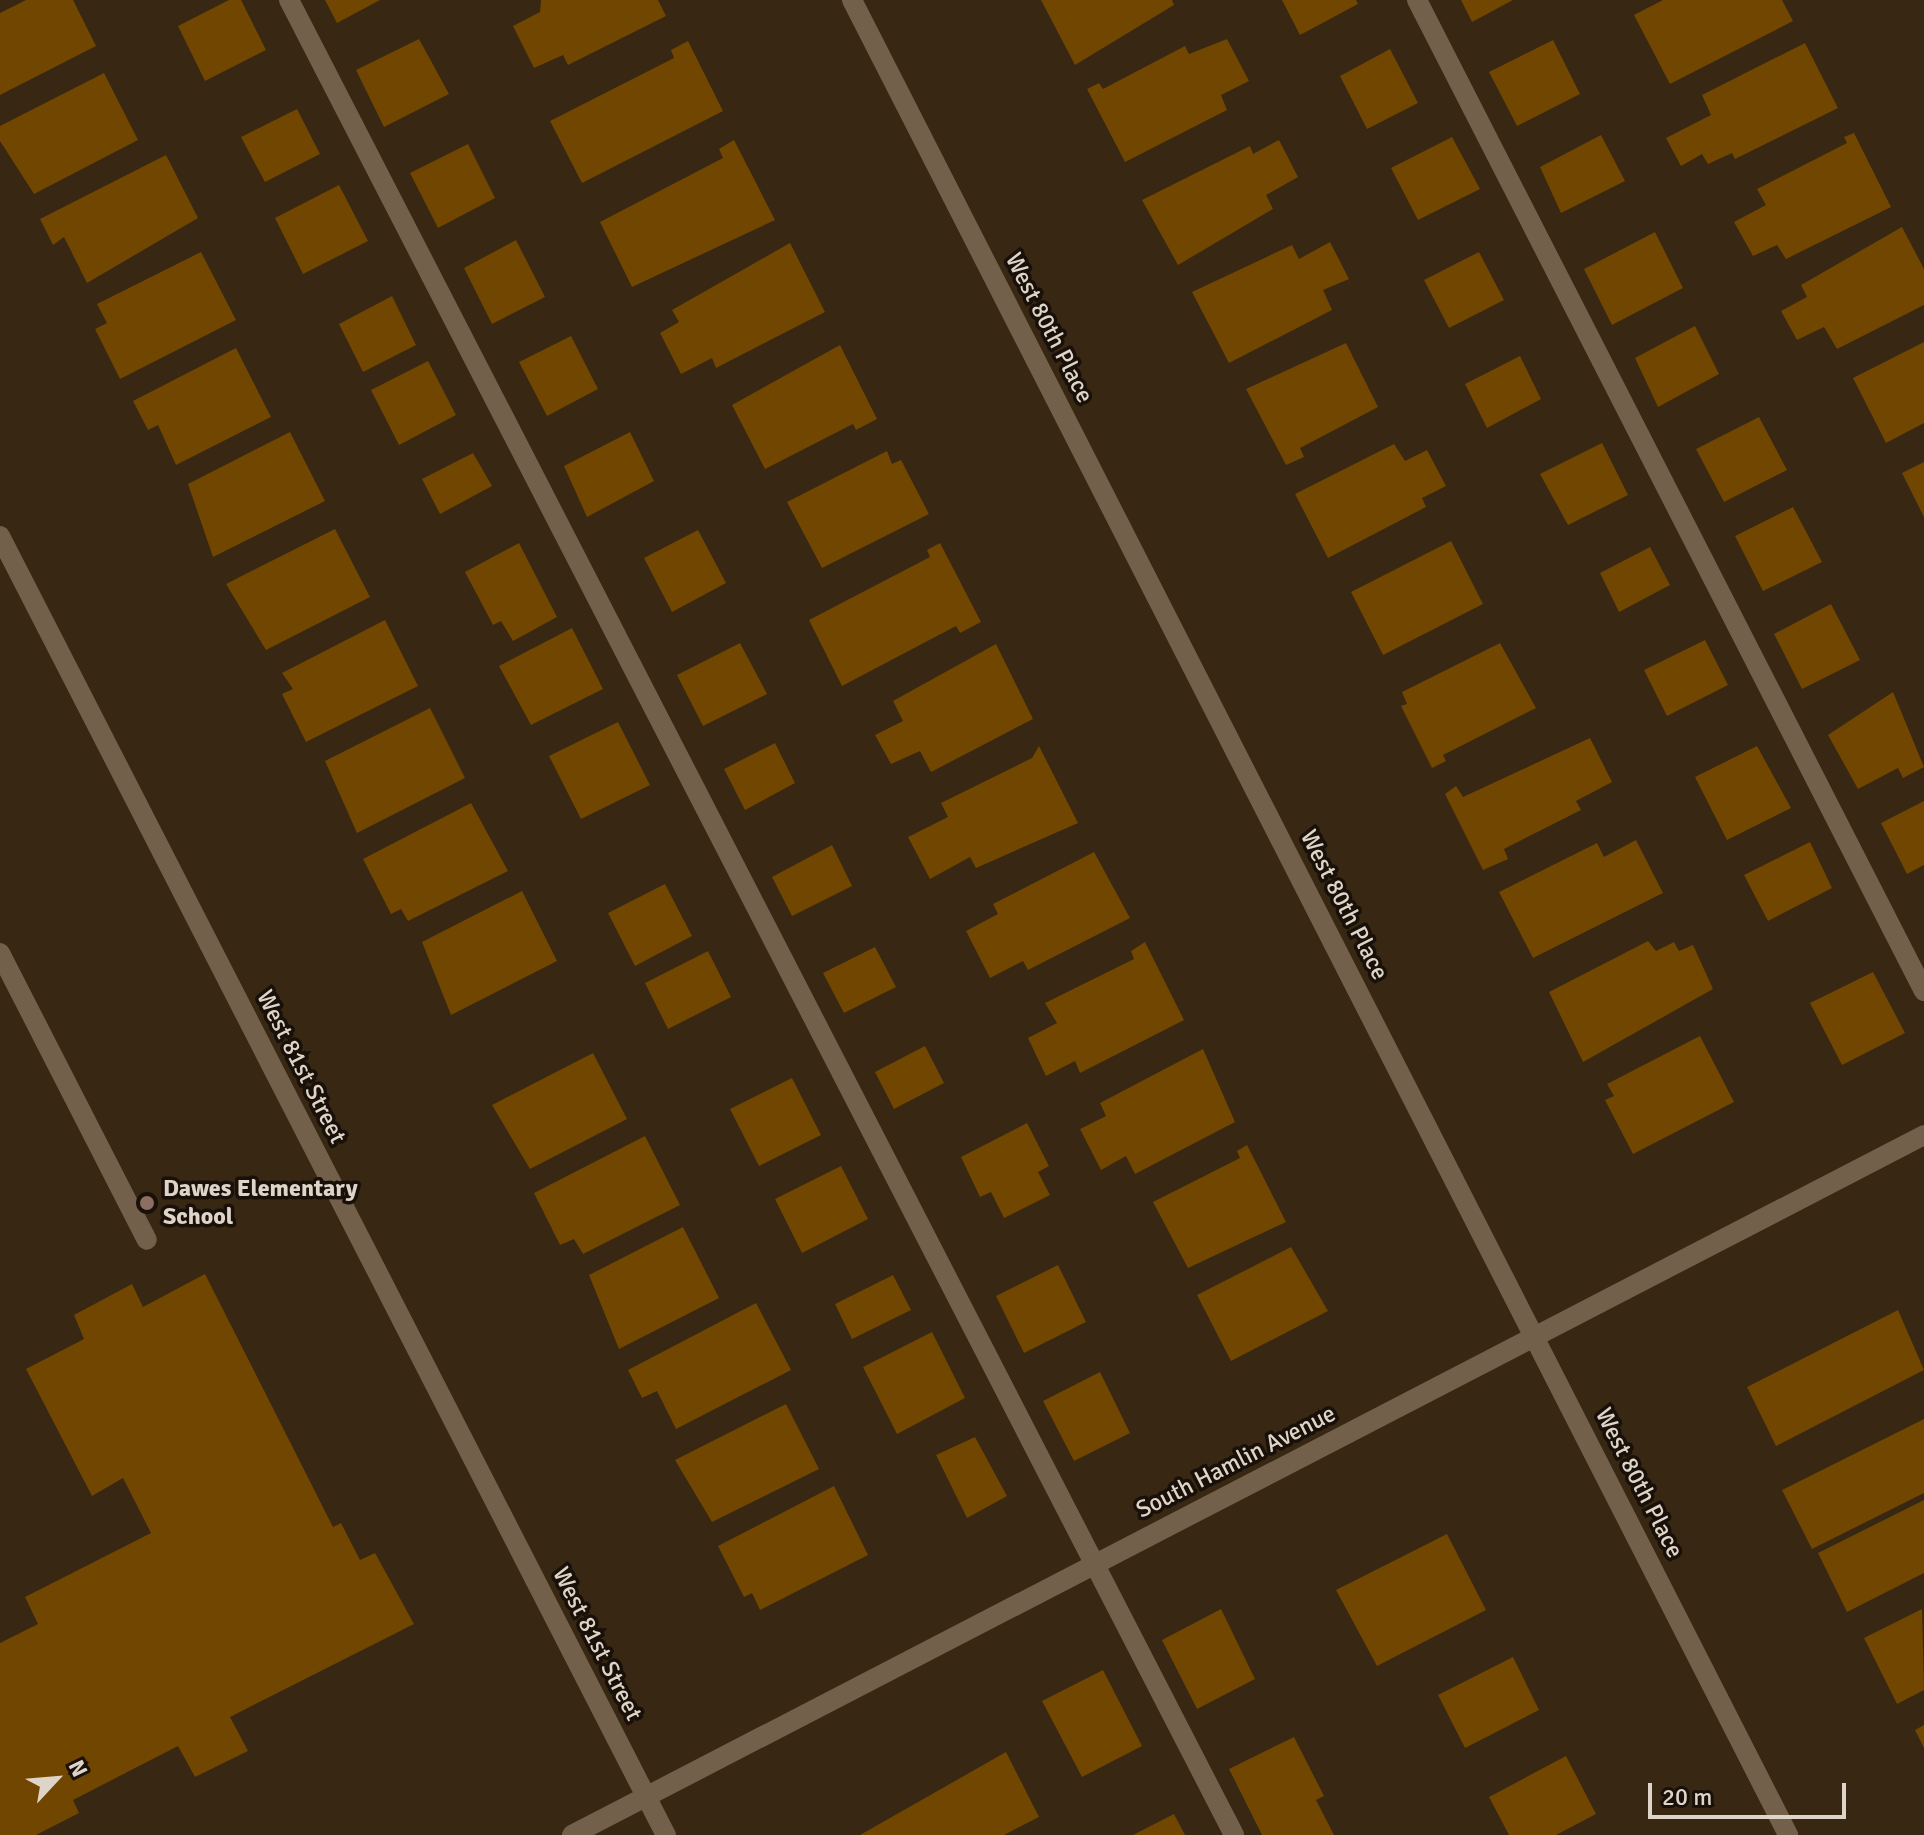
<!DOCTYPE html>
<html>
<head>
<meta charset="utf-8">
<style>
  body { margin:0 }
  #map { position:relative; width:1924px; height:1835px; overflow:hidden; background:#372713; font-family:Signika,sans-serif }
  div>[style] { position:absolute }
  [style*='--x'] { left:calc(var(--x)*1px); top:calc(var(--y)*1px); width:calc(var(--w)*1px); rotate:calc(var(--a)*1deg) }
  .building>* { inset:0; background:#714600 }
  .minor>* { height:20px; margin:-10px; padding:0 10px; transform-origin:10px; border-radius:10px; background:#73604b }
  .dots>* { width:22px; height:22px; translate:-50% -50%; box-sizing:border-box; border:4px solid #191109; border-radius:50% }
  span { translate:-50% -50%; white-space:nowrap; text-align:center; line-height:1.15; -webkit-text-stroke:7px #191109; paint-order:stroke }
  .street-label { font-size:24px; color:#dfd4c8 }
  .poi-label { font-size:24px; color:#dfd4c8; font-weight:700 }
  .left { translate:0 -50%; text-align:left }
  .north { position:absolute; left:16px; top:1739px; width:80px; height:80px; -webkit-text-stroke:6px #191109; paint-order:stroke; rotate:64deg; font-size:22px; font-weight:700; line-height:32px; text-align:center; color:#dfd4c8 }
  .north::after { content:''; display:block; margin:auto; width:28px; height:36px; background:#dfd4c8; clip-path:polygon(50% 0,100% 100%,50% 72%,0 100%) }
  .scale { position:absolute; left:1648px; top:1783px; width:198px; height:36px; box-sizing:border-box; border:4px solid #dfd4c8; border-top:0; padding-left:10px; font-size:24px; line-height:28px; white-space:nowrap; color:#dfd4c8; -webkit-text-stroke:6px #191109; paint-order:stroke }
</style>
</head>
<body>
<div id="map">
  <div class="building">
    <i style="clip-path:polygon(26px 0,73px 0,96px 46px,0 95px,0 13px)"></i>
    <i style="clip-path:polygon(229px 0,241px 0,266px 50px,205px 81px,178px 26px)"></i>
    <i style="clip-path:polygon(325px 0,380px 0,337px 23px)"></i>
    <i style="clip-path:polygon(541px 0,658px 0,666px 16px,568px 65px,563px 55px,534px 68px,513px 26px,540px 12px)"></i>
    <i style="clip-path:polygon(1041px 0,1172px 0,1174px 5px,1075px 65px)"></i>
    <i style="clip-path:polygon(1282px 0,1356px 0,1358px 4px,1300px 35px)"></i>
    <i style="clip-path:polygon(1461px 0,1513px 0,1472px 22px)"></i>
    <i style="clip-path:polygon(1663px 0,1782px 0,1793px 21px,1670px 84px,1634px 15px)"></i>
    <i style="clip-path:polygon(419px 39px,449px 94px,384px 127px,356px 70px)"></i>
    <i style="clip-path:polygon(1227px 39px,1249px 81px,1221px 95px,1227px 110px,1125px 162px,1087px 89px,1099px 83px,1103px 89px,1185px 46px,1189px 54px)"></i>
    <i style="clip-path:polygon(1553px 40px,1580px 94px,1517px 126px,1489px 72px)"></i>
    <i style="clip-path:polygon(688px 41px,723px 111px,582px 183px,550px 121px,674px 58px,671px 50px)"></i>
    <i style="clip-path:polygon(1805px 43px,1838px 108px,1735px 159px,1732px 153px,1708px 164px,1702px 154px,1681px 166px,1666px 138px,1711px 115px,1702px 95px)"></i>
    <i style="clip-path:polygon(1390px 49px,1418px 103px,1367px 129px,1340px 76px)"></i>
    <i style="clip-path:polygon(104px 73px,138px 140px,34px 194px,0 141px,0 126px)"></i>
    <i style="clip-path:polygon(297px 109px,320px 154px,265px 182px,241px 137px)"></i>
    <i style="clip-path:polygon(1854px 133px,1891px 207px,1786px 259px,1777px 245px,1753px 256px,1734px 222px,1766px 205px,1757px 189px,1847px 143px,1844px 137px)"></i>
    <i style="clip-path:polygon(1601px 135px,1625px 181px,1561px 213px,1540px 167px)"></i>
    <i style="clip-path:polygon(1452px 137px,1480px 189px,1418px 220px,1391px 168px)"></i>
    <i style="clip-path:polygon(734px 140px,775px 220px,632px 287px,600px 222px,723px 158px,719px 149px)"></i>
    <i style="clip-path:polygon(1279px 140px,1298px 177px,1266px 195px,1273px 209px,1178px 265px,1142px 200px,1250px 146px,1253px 154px)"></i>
    <i style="clip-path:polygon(468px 144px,495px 198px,438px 228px,410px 173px)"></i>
    <i style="clip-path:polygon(166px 155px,198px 218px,87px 283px,64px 237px,53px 245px,40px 219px)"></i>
    <i style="clip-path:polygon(339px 185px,368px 241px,303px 274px,275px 218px)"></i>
    <i style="clip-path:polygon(1902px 227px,1924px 269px,1924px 305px,1837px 349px,1824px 327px,1797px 340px,1781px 311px,1807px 297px,1801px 285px)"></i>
    <i style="clip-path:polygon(1655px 232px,1683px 288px,1612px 325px,1584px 269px)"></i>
    <i style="clip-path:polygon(516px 240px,545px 297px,492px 324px,464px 268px)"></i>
    <i style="clip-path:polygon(1330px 242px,1349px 279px,1323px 290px,1332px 310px,1229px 363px,1192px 292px,1292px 245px,1299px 259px)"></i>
    <i style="clip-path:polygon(790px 243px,825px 312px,716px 368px,712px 358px,681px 374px,660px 333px,679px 322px,672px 310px)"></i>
    <i style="clip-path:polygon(201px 252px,236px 320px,120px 379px,95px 329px,107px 323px,97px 304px)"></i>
    <i style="clip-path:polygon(1479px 252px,1504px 300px,1449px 328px,1424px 280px)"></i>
    <i style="clip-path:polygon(392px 296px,416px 345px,363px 372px,339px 324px)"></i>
    <i style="clip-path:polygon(1695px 326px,1719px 374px,1658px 407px,1635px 358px)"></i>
    <i style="clip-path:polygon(571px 336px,598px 389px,547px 416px,519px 362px)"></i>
    <i style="clip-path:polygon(1924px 342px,1924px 423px,1886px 443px,1853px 378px)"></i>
    <i style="clip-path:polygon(1346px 343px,1378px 407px,1300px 448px,1304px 457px,1286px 465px,1246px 389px)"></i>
    <i style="clip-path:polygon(840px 345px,877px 419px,856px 430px,853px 424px,765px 469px,732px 405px)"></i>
    <i style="clip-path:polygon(236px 348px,271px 417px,176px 465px,158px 425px,148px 430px,133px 401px)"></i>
    <i style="clip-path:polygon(1520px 356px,1541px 399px,1487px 428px,1465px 384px)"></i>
    <i style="clip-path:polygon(428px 361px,456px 415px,399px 445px,371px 390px)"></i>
    <i style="clip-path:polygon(1759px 417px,1787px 470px,1724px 502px,1696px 449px)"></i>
    <i style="clip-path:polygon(290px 432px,325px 501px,213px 557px,188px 484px)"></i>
    <i style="clip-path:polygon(630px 432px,654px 481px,587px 517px,564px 466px)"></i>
    <i style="clip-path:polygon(1602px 443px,1628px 495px,1568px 525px,1540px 474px)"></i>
    <i style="clip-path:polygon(1394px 444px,1405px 461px,1427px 450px,1446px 486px,1422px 498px,1426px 507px,1328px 558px,1295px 494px)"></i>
    <i style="clip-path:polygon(887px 451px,892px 464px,901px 460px,929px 514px,822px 568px,787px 502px)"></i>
    <i style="clip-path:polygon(473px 453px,492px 486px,440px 514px,422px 479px)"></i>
    <i style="clip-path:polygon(1924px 462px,1924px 517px,1902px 473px)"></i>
    <i style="clip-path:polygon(1793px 507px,1822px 562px,1763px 591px,1735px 536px)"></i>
    <i style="clip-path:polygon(335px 529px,370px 597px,266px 650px,226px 584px)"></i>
    <i style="clip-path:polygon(698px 530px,726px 583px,672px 612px,644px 558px)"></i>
    <i style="clip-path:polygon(1451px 541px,1483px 604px,1383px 655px,1351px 592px)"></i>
    <i style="clip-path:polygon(519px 543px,557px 617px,513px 641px,501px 621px,493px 625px,465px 572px)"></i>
    <i style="clip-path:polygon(940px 543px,981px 622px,960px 633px,956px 626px,842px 686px,809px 620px,930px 557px,927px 550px)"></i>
    <i style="clip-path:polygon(1650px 547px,1670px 585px,1619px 612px,1600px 573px)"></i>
    <i style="clip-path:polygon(1831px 604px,1860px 660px,1802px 689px,1774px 634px)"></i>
    <i style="clip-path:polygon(385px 620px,418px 686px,306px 742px,282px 694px,293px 689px,282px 673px)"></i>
    <i style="clip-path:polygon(572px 628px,603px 689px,531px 725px,499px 666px)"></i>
    <i style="clip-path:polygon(1705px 640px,1728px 685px,1667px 716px,1644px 670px)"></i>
    <i style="clip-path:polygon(740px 643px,767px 694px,703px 726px,677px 675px)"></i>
    <i style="clip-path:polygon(1500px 643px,1536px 708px,1443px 755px,1446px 761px,1432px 768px,1401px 706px,1407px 704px,1402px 692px)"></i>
    <i style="clip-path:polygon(996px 644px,1033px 719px,931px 772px,920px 751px,891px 764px,875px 735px,903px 721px,893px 701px)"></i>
    <i style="clip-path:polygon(1893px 692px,1924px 767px,1903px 778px,1898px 768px,1858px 789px,1828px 735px)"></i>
    <i style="clip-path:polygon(430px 708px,465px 778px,357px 833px,325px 761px)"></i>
    <i style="clip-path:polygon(618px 722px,650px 785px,581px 819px,549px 756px)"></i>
    <i style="clip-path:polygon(1590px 738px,1612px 782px,1576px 801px,1581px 810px,1504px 849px,1508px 859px,1483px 870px,1445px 794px,1456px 786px,1463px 797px)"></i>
    <i style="clip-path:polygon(775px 743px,795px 783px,745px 810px,724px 769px)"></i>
    <i style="clip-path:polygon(1039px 746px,1078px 823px,976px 868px,970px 857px,930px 879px,908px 837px,948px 817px,941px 803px,1032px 758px)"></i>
    <i style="clip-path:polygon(1757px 746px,1791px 808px,1727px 840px,1695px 777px)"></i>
    <i style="clip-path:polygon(1924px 801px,1924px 865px,1907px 874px,1881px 823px)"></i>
    <i style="clip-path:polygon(471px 803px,508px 871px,408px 921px,401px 909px,391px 914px,363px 859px)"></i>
    <i style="clip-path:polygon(1636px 840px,1663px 893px,1533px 958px,1499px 892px,1597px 843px,1604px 857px)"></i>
    <i style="clip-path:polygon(1810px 842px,1832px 888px,1768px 921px,1744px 875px)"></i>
    <i style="clip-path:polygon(832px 845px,852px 886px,792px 916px,772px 877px)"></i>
    <i style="clip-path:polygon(1094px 852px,1130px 918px,1028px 970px,1023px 961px,990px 978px,966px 931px,998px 914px,993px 904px)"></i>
    <i style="clip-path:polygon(665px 884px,692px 936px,635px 966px,608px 913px)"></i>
    <i style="clip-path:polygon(522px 891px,557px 961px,451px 1015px,422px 942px)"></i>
    <i style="clip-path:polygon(1648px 941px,1656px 951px,1674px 942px,1679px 951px,1693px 945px,1713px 989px,1583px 1062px,1549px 992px)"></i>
    <i style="clip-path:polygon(1145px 942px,1184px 1020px,1080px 1073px,1075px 1061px,1046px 1076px,1028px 1038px,1057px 1023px,1045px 1003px,1134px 959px,1131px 951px)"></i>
    <i style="clip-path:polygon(875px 947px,896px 987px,844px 1013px,823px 973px)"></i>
    <i style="clip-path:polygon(708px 951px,731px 997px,668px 1029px,645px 983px)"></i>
    <i style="clip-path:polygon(1873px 972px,1905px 1033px,1842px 1065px,1810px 1003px)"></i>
    <i style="clip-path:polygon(1700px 1036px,1734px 1102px,1633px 1154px,1605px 1100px,1614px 1096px,1607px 1084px)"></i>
    <i style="clip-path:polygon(925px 1046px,944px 1083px,894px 1109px,875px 1072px)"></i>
    <i style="clip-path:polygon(1203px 1049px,1235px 1122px,1135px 1174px,1126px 1156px,1101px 1170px,1080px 1129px,1106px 1116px,1100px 1103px)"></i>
    <i style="clip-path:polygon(593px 1053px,627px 1119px,530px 1169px,492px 1105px)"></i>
    <i style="clip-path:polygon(792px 1078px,821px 1135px,759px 1166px,730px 1109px)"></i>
    <i style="clip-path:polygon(1027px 1123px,1049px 1166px,1038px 1172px,1050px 1195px,1004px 1218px,991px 1192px,980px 1197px,961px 1157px)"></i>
    <i style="clip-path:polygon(645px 1136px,680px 1205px,583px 1254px,574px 1239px,560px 1245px,534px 1193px)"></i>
    <i style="clip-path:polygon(1247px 1145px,1286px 1222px,1188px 1268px,1153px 1202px,1240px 1158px,1237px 1151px)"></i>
    <i style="clip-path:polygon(841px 1166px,868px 1219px,802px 1253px,775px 1199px)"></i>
    <i style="clip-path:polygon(683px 1227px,719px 1298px,619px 1349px,589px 1275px)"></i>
    <i style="clip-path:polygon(1291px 1247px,1328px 1311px,1231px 1361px,1197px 1295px)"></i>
    <i style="clip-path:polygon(1058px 1265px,1086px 1322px,1024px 1353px,996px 1296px)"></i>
    <i style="clip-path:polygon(205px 1274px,333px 1527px,341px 1523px,360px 1560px,375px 1553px,414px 1624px,230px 1717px,248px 1751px,195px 1777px,178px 1746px,73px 1800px,79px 1813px,36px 1835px,0 1835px,0 1643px,38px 1624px,25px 1597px,151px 1533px,123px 1478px,92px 1496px,26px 1369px,84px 1339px,74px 1315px,132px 1284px,143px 1307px)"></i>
    <i style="clip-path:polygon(893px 1275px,911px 1310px,852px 1339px,835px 1304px)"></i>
    <i style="clip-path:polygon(756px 1303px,791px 1370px,676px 1429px,657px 1391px,642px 1398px,628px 1370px)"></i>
    <i style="clip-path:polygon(1898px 1310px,1924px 1370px,1776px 1446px,1747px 1387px)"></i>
    <i style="clip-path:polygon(932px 1332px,965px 1398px,897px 1434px,863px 1367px)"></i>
    <i style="clip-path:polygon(1100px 1372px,1130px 1433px,1074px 1461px,1043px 1401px)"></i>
    <i style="clip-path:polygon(786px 1404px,819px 1469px,712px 1522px,675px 1460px)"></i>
    <i style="clip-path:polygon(1924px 1419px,1924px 1493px,1812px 1549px,1782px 1490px)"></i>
    <i style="clip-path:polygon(975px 1437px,1007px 1496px,967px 1518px,936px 1455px)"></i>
    <i style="clip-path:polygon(834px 1486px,868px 1555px,760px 1610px,752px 1593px,744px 1597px,718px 1546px)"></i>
    <i style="clip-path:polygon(1924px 1500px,1924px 1573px,1847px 1612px,1818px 1553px)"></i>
    <i style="clip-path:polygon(1447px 1534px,1486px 1610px,1377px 1666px,1336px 1590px)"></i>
    <i style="clip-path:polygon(1221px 1609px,1255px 1679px,1197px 1709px,1162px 1640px)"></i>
    <i style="clip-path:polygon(1922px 1609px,1924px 1690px,1897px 1704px,1864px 1638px)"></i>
    <i style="clip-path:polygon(1513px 1657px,1539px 1710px,1465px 1748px,1438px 1695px)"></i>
    <i style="clip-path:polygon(1103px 1670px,1142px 1746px,1082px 1777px,1042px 1701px)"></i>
    <i style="clip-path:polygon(1924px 1725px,1924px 1748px,1915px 1730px)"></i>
    <i style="clip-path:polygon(1294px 1737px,1324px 1796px,1316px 1800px,1334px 1835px,1262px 1835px,1229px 1769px)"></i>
    <i style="clip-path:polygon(1006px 1752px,1039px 1817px,1004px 1835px,860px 1835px)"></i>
    <i style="clip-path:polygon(1566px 1756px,1596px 1814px,1556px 1835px,1509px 1835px,1489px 1797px)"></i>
    <i style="clip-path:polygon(1174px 1814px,1185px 1835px,1133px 1835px)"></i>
  </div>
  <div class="minor">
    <i style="--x:289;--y:0;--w:2064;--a:62.75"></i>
    <i style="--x:852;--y:0;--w:2060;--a:62.97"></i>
    <i style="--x:1417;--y:0;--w:1113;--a:62.91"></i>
    <i style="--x:0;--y:536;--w:1460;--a:62.86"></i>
    <i style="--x:0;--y:953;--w:322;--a:62.9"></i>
    <i style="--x:572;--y:1835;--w:1522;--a:-27.37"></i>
  </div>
  <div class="dots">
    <i style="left:147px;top:1203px;background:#8d6e63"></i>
  </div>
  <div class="street-label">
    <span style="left:1049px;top:328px;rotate:63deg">West 80th Place</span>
    <span style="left:1344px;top:905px;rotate:63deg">West 80th Place</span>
    <span style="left:301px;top:1067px;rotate:63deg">West 81st Street</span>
    <span style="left:1236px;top:1462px;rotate:-27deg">South Hamlin Avenue</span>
    <span style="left:1639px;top:1483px;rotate:63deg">West 80th Place</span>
    <span style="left:597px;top:1644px;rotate:63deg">West 81st Street</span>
  </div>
  <div class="poi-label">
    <span class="left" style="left:163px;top:1203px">Dawes Elementary<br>School</span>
  </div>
  <div class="north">N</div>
  <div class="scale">20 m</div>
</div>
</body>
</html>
